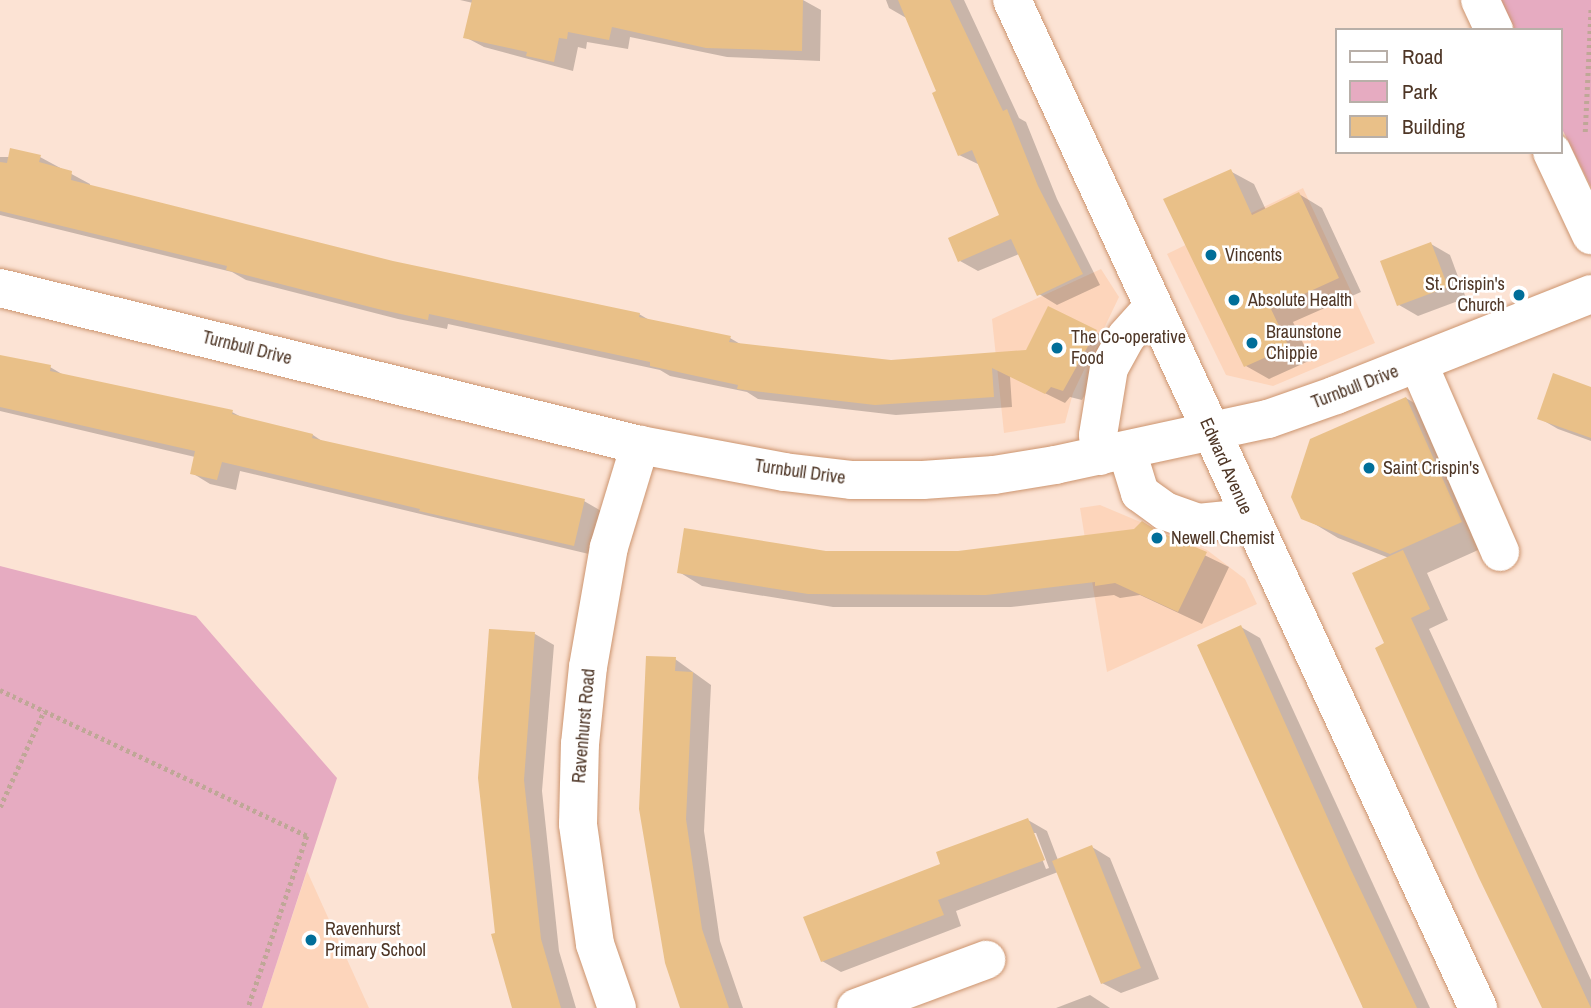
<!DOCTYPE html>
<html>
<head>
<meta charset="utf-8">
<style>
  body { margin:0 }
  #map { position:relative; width:1591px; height:1008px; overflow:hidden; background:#fce3d4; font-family:"Archivo Narrow",sans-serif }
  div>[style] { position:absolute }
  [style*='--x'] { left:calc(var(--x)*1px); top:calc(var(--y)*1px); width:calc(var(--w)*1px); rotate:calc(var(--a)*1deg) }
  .built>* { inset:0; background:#fdd5bb }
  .green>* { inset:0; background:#e6abc1 }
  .shadow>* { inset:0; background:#0003 }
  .building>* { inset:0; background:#e9c088 }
  .path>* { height:4.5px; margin-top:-2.25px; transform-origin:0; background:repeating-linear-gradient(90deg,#bfa797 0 3.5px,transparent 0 7px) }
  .roads { filter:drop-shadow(0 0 2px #cc946e) drop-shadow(0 0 2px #cc946e) }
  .minor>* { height:38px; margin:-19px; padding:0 19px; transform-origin:19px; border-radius:19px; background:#fff }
  .dots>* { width:19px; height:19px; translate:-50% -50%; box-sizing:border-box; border:4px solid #fff; border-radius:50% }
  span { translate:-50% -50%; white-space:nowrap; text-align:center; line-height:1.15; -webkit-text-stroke:5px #fff; paint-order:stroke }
  .poi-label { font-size:18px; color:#4e3626 }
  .left { translate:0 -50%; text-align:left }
  .right { translate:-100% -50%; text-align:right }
  .street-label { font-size:18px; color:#4e3626 }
  .legend { position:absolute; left:1335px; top:28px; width:228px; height:126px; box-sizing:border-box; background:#fff; border:2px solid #b8afa8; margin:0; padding:9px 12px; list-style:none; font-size:21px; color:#4e3626 }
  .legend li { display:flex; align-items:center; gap:14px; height:35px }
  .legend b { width:35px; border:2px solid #b8afa8 }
</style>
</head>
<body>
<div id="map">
  <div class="built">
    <i style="clip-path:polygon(1303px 188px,1375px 343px,1273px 386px,1226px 375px,1167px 254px)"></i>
    <i style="clip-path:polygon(1101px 269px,1119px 297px,1073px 393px,1065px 423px,1004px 433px,992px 319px)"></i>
    <i style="clip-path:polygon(1100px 505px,1207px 550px,1245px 579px,1257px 604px,1107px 672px,1080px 508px)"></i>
    <i style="clip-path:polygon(307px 871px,369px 1008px,262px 1008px)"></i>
  </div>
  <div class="green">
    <i style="clip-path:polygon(1501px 0,1591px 0,1591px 187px,1561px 127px,1561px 30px,1515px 30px)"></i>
    <i style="clip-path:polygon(0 566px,196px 616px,337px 778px,262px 1008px,0 1008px)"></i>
  </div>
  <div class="shadow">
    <i style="clip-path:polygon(460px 0,803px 0,821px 10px,820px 61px,727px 57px,630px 37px,628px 49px,587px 42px,586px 49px,578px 47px,573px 71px,484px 47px,465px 37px,473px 3px)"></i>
    <i style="clip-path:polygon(886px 0,964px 0,1019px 118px,1026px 122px,1057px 199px,1100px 285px,1057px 305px,1039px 294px,1019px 254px,978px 271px,960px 261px,1001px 216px,980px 165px,959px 155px,939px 92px,908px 19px,889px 8px)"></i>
    <i style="clip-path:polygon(0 157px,40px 157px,90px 184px,90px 187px,393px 262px,639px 314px,651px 321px,730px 338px,742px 345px,891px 362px,1027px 352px,1049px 308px,1115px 342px,1082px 400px,1070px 397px,1065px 403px,1010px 376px,1012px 407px,896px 415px,758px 399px,747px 392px,670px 376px,660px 370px,448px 324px,447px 329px,398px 319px,246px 280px,232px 272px,0 215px)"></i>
    <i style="clip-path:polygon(1230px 171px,1254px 184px,1266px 210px,1299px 194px,1322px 208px,1361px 292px,1293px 322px,1311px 360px,1269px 379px,1246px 366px)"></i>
    <i style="clip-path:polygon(1431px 244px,1450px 255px,1466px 298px,1418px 316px,1399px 305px)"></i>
    <i style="clip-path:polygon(0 357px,50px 367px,67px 377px,232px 412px,245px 419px,313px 435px,325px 443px,584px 501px,603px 512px,593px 555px,240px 471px,236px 490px,210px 484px,192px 473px,195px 457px,0 411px)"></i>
    <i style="clip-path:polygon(1591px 389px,1591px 441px,1558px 429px,1539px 418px)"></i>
    <i style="clip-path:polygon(1406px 398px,1441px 419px,1496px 542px,1427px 573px,1448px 620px,1429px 629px,1591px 980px,1591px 1008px,1543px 1008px,1387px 644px,1389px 558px,1338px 538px,1303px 517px)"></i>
    <i style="clip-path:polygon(1165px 536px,1229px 567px,1202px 624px,1140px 595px,1120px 598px,1114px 595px,1011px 607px,833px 607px,702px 586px,679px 572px,825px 553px,958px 553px)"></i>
    <i style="clip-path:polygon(1241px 627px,1260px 638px,1430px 1008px,1363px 1008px)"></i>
    <i style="clip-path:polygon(491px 630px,535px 634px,554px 645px,542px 791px,559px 951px,576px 1008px,514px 1008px,496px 934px)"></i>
    <i style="clip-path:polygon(675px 659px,711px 685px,704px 831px,720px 941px,743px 1008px,682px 1008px,667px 962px)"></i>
    <i style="clip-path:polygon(evenodd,1028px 820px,1047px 831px,1058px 860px,1092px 847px,1110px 858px,1159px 979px,1121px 993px,1102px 983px,1058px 872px,956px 911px,961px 926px,841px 972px,822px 961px,943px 865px,1028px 820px,1032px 833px,1036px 833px,1049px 868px,1046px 869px,1032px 833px)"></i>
    <i style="clip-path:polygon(1090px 995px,1110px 1008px,1056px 1008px)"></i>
  </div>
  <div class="building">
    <i style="clip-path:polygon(472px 0,803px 0,802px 51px,706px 48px,612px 27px,609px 40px,568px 32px,567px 39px,559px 38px,554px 62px,526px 56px,527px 52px,463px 38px)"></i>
    <i style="clip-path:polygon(898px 0,950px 0,1003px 111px,1007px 109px,1038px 186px,1083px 274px,1037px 296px,1011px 239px,958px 262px,948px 238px,999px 215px,972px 150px,958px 156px,932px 93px,936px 91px)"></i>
    <i style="clip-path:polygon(10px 148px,41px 155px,39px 162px,72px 171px,71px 180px,393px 261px,640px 313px,639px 317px,731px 336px,729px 342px,891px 360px,1026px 350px,1048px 306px,1097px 330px,1063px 391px,1051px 387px,1045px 394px,992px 368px,994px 397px,875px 405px,737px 389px,738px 385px,650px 366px,650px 362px,429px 314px,428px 320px,378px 309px,226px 270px,227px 266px,0 211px,0 162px,7px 163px)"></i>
    <i style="clip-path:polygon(1231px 169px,1252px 215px,1299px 192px,1339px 278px,1271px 309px,1289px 347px,1244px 367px,1163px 199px)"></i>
    <i style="clip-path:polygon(1431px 242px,1448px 287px,1397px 306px,1380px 261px)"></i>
    <i style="clip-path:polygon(0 355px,51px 365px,50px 371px,233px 410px,232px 414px,313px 434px,312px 438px,585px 499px,574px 546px,419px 511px,420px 509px,222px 462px,217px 480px,190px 474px,195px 451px,0 407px)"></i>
    <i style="clip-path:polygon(1553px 373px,1591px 387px,1591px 438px,1537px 419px)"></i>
    <i style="clip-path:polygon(1406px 397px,1462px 522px,1390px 554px,1301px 519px,1291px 497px,1310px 439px)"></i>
    <i style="clip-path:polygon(1142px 521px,1157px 531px,1207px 552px,1178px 612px,1115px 583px,1095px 586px,1095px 582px,986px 595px,808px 594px,677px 573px,684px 528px,826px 551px,958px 551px,1134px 529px)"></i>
    <i style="clip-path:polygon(1403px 550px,1430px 609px,1411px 618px,1591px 1008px,1542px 1008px,1479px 878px,1375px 648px,1384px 643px,1352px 573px)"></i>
    <i style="clip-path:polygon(1241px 625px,1351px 870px,1417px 1008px,1363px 1008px,1297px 865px,1197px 645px)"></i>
    <i style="clip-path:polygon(489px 629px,535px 632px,524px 780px,541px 939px,561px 1008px,512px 1008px,491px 934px,495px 933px,478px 778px)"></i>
    <i style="clip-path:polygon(646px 656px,676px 657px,675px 671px,693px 672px,686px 819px,702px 929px,729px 1008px,680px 1008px,665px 963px,639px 809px)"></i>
    <i style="clip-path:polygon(1028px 818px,1045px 860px,938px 900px,944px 915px,821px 962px,803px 917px,940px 864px,936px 852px)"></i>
    <i style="clip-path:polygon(1092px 845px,1141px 968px,1101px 984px,1052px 861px)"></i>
  </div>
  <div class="path">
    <i style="--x:1585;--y:132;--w:125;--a:-87.3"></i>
    <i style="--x:0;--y:690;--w:340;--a:25.4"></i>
    <i style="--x:307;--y:836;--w:182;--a:108.9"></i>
    <i style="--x:0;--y:807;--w:106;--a:-65.4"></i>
  </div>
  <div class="roads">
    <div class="minor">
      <i style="--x:1012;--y:0;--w:1111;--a:65.19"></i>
      <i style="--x:1480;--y:0;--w:33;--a:65"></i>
      <i style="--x:1552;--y:152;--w:92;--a:64.8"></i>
      <i style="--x:0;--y:288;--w:659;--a:13.78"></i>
      <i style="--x:640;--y:445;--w:147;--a:10.6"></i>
      <i style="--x:784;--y:472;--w:67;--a:6.8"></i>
      <i style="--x:851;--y:480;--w:72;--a:0"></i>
      <i style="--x:923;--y:480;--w:71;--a:-4"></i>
      <i style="--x:994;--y:475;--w:62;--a:-9.3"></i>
      <i style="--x:1055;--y:465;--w:218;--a:-12.2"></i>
      <i style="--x:1268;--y:419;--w:72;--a:-19.4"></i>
      <i style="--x:1336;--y:395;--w:274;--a:-21.6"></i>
      <i style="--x:1418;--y:363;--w:206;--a:66.5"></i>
      <i style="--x:1127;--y:451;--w:44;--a:72.8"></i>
      <i style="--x:1140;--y:493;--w:31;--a:36"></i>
      <i style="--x:1165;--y:511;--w:35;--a:20"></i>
      <i style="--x:1198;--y:523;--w:30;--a:-6"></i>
      <i style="--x:1228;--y:520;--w:21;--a:-23"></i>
      <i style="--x:1100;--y:456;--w:21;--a:-95"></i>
      <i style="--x:1098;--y:435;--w:68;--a:-80.7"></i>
      <i style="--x:1109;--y:368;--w:35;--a:-61"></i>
      <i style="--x:1126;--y:337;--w:39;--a:-48"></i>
      <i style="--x:617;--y:1008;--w:68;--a:-109"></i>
      <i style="--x:595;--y:944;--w:121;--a:-98.1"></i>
      <i style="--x:578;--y:824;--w:80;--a:-88.6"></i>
      <i style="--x:580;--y:744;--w:77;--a:-84.1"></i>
      <i style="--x:588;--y:667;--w:122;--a:-80.1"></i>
      <i style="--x:609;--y:547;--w:107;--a:-73.1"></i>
      <i style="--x:856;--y:1008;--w:139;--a:-20.3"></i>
    </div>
  </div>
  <div class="dots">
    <i style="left:1211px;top:255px;background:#006e99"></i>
    <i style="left:1519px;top:295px;background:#006e99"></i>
    <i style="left:1234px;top:300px;background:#006e99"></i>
    <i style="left:1252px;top:343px;background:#006e99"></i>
    <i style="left:1057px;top:348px;background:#006e99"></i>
    <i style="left:1369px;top:468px;background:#006e99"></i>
    <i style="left:1157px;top:538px;background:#006e99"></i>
    <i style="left:311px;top:940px;background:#006e99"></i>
  </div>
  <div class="poi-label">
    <span class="left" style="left:1225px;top:255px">Vincents</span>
    <span class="right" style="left:1505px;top:295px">St. Crispin's<br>Church</span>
    <span class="left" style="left:1248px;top:300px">Absolute Health</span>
    <span class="left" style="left:1266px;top:343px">Braunstone<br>Chippie</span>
    <span class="left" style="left:1071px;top:348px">The Co-operative<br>Food</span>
    <span class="left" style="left:1383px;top:468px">Saint Crispin's</span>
    <span class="left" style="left:1171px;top:538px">Newell Chemist</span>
    <span class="left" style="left:325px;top:940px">Ravenhurst<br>Primary School</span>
  </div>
  <div class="street-label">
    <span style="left:247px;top:348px;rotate:14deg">Turnbull Drive</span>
    <span style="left:1355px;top:387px;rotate:-21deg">Turnbull Drive</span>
    <span style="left:1226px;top:466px;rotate:66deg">Edward Avenue</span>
    <span style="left:800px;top:472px;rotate:8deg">Turnbull Drive</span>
    <span style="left:584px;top:726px;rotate:-85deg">Ravenhurst Road</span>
  </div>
  <ul class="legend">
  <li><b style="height:9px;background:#fff"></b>Road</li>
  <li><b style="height:19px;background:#e6abc1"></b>Park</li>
  <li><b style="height:19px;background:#e9c088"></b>Building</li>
  </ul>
</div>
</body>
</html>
